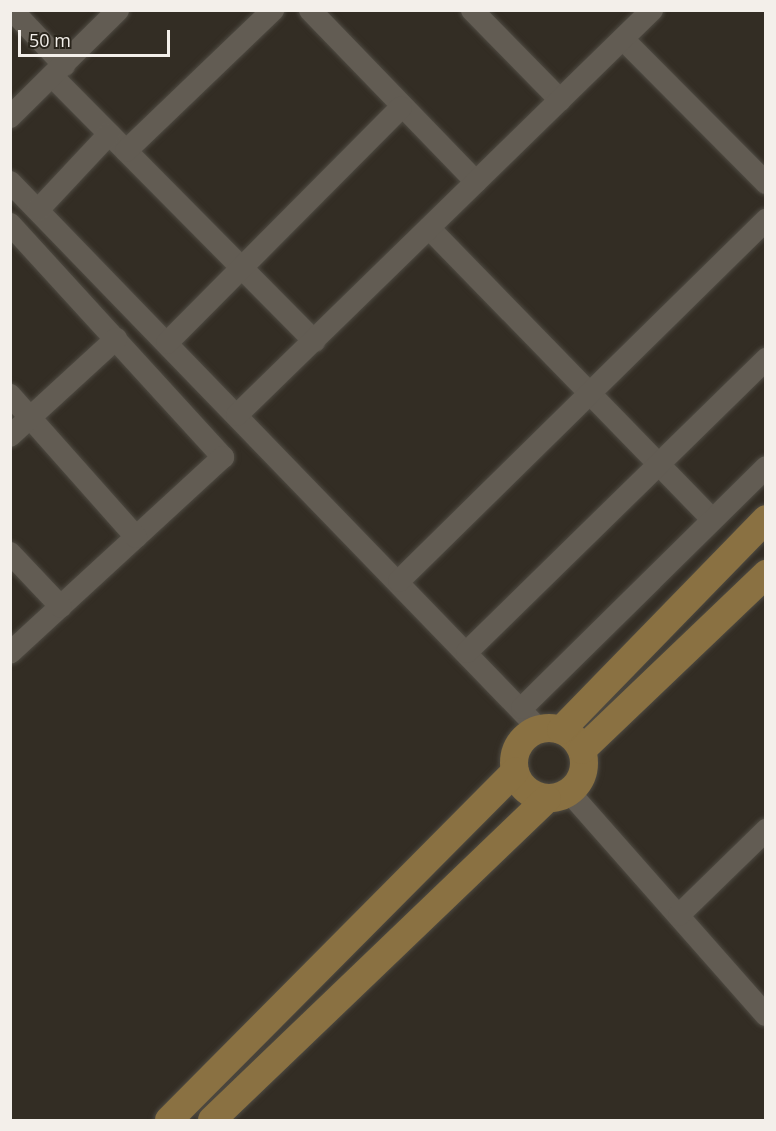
<!DOCTYPE html>
<html>
<head>
<meta charset="utf-8">
<style>
  body { margin:0 }
  #map { position:relative; width:776px; height:1131px; overflow:hidden; background:#332d24; font-family:"Open Sans",sans-serif }
  div>[style] { position:absolute }
  [style*='--x'] { left:calc(var(--x)*1px); top:calc(var(--y)*1px); width:calc(var(--w)*1px); rotate:calc(var(--a)*1deg) }
  .roads { filter:drop-shadow(0 0 2px #4e4a42) drop-shadow(0 0 2px #4e4a42) }
  .minor>* { height:22px; margin:-11px; padding:0 11px; transform-origin:11px; border-radius:11px; background:#625c53 }
  .major>* { height:28px; margin:-14px; padding:0 14px; transform-origin:14px; border-radius:14px; background:#8a7142 }
  .major>.ring { margin:-14px; padding:0; box-sizing:content-box; background:none; border:28px solid #8a7142; border-radius:50% }
  span { translate:-50% -50%; white-space:nowrap; text-align:center; line-height:1.15; -webkit-text-stroke:6px #29241b; paint-order:stroke }
  .frame { position:absolute; inset:0; border:12px solid #f3efea; pointer-events:none }
  .scale { position:absolute; left:18px; top:30px; width:152px; height:27px; box-sizing:border-box; border:3px solid #f3efea; border-top:0; padding-left:8px; font-size:18px; line-height:21px; white-space:nowrap; color:#f3efea; -webkit-text-stroke:4px #29241b; paint-order:stroke }
</style>
</head>
<body>
<div id="map">
  <div class="roads">
    <div class="minor">
      <i style="--x:12;--y:10;--w:76;--a:46.6"></i>
      <i style="--x:310;--y:10;--w:239;--a:46"></i>
      <i style="--x:472;--y:10;--w:126;--a:45.6"></i>
      <i style="--x:623;--y:39;--w:203;--a:45.2"></i>
      <i style="--x:52;--y:76;--w:373;--a:45.3"></i>
      <i style="--x:10;--y:117;--w:152;--a:-44.7"></i>
      <i style="--x:126;--y:151;--w:204;--a:-43.8"></i>
      <i style="--x:10;--y:182;--w:761;--a:45.96"></i>
      <i style="--x:38;--y:210;--w:104;--a:-46.9"></i>
      <i style="--x:10;--y:224;--w:316;--a:47.6"></i>
      <i style="--x:223;--y:457;--w:289;--a:137.4"></i>
      <i style="--x:429;--y:228;--w:406;--a:45.8"></i>
      <i style="--x:167;--y:343;--w:332;--a:-45.2"></i>
      <i style="--x:10;--y:395;--w:190;--a:48.4"></i>
      <i style="--x:237;--y:415;--w:580;--a:-44.3"></i>
      <i style="--x:10;--y:436;--w:144;--a:-42.5"></i>
      <i style="--x:10;--y:553;--w:74;--a:46.6"></i>
      <i style="--x:399;--y:581;--w:515;--a:-44.53"></i>
      <i style="--x:467;--y:652;--w:419;--a:-44.4"></i>
      <i style="--x:522;--y:708;--w:343;--a:-44.6"></i>
      <i style="--x:570;--y:793;--w:296;--a:48.6"></i>
      <i style="--x:679;--y:915;--w:122;--a:-44.3"></i>
    </div>
    <div class="major">
      <i class="ring" style="left:514px;top:728px;width:42px;height:42px"></i>
      <i style="--x:561;--y:730;--w:294;--a:-45.8"></i>
      <i style="--x:582;--y:750;--w:255;--a:-43.7"></i>
      <i style="--x:169;--y:1120;--w:491;--a:-45.2"></i>
      <i style="--x:212;--y:1120;--w:464;--a:-43.8"></i>
    </div>
  </div>
  <div class="frame"></div>
  <div class="scale">50 m</div>
</div>
</body>
</html>
